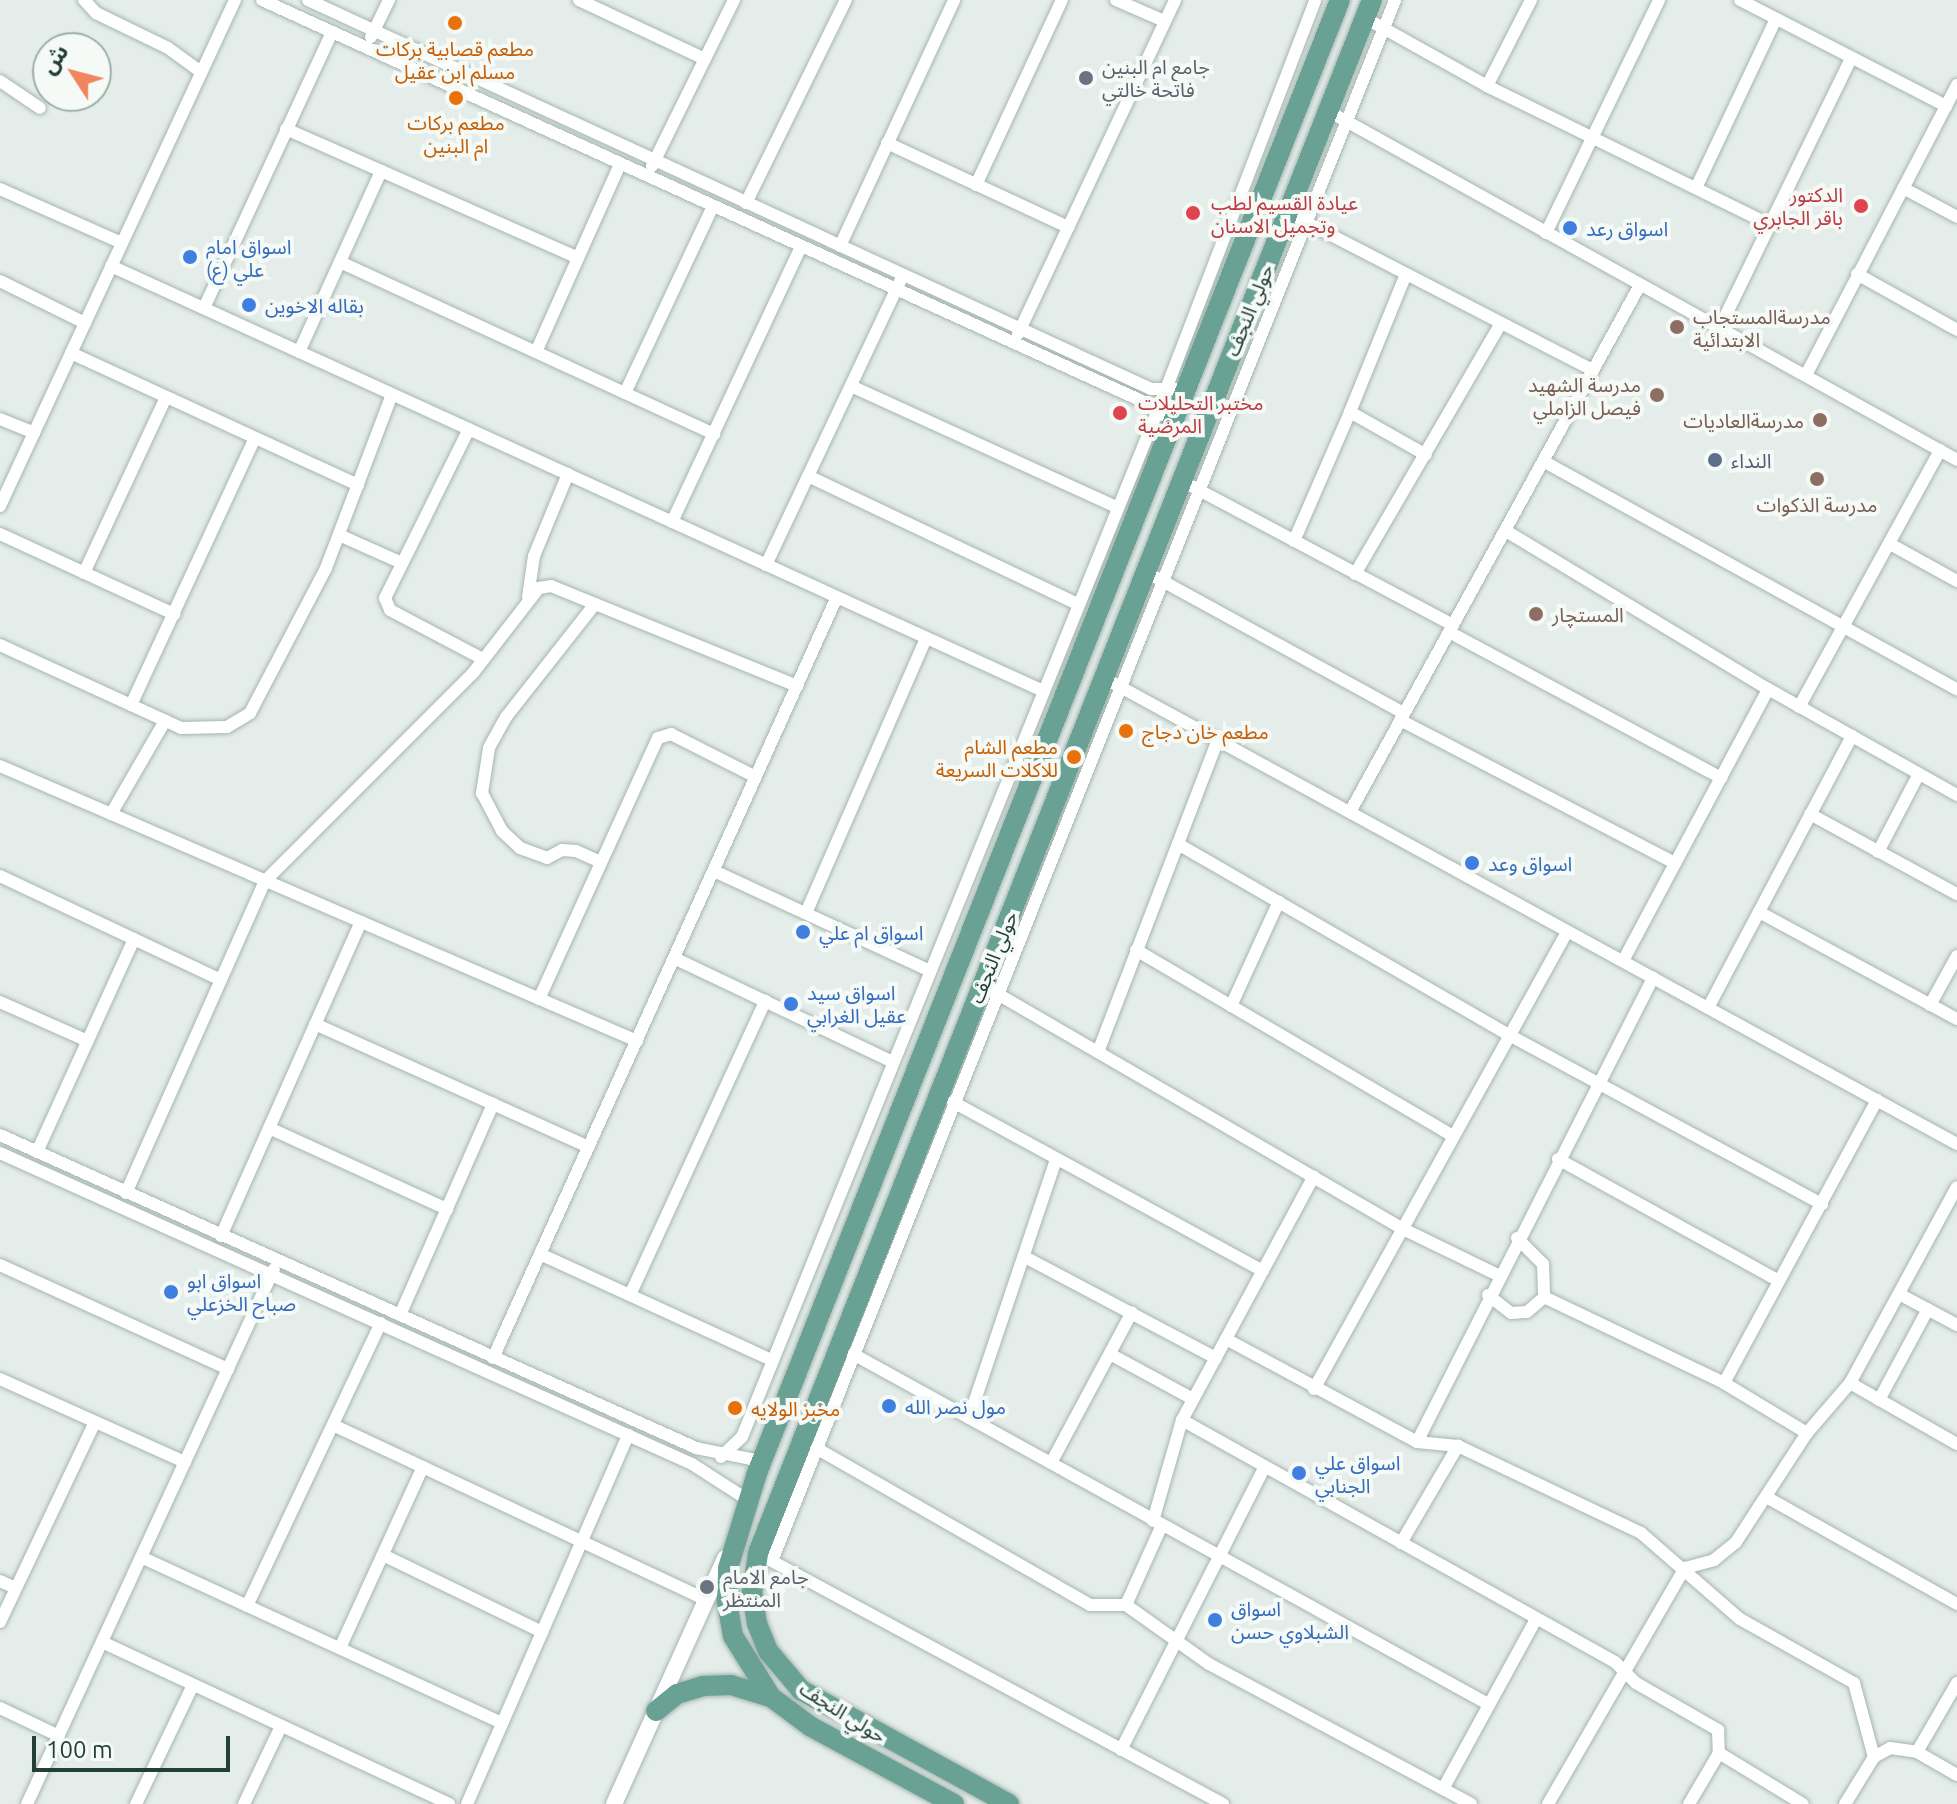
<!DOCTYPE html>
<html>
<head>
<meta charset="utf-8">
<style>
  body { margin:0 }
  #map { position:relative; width:1957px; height:1804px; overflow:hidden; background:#e4ede9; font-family:Ubuntu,"Noto Sans Arabic",sans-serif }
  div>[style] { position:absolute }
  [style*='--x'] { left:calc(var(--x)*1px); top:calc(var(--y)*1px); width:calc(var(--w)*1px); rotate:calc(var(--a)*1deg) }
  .roads { filter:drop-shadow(0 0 2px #a6b5b0) drop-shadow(0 0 2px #a6b5b0) }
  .minor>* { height:12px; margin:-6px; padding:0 6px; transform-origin:6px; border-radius:6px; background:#fff }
  .tertiary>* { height:16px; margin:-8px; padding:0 8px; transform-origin:8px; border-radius:8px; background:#fff }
  .primary>* { height:20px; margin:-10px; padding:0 10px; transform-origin:10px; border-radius:10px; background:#69a295 }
  .dots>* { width:22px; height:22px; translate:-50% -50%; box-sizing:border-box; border:4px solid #f5faf7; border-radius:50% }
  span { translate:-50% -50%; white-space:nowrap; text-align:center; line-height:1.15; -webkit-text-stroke:8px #f5faf7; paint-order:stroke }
  .food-label { font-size:20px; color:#c56008 }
  .left { translate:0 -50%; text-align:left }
  .right { translate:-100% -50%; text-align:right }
  .worship-label { font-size:20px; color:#5b616d }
  .health-label { font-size:20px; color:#be3a42 }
  .shop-label { font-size:20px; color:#366cbe }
  .street-label { font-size:20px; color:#233f38 }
  .education-label { font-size:20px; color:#785e54 }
  .service-label { font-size:20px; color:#4e5e75 }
  .north { position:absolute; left:32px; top:32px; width:80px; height:80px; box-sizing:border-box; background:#f5faf7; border:2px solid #a1afab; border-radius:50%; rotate:306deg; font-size:22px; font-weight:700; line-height:32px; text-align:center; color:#233f38 }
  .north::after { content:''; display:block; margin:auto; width:28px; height:36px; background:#f1855f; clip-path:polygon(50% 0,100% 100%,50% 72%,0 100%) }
  .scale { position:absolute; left:32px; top:1736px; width:198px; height:36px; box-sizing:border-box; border:4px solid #233f38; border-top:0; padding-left:10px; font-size:24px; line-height:28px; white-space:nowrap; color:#233f38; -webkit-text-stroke:6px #f5faf7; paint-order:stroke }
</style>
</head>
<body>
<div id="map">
  <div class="roads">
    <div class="minor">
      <i style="--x:84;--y:0;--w:18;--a:47"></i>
      <i style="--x:96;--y:13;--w:80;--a:25.9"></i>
      <i style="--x:168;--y:48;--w:41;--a:36"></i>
      <i style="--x:262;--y:0;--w:969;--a:24.5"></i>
      <i style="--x:1144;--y:402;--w:22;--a:36"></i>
      <i style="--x:308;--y:0;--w:928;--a:24.77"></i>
      <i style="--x:1151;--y:389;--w:35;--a:0"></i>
      <i style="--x:579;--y:0;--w:139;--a:25.1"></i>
      <i style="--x:1116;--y:0;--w:52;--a:23.6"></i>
      <i style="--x:1740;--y:0;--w:232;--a:27.2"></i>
      <i style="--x:1365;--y:18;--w:140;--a:29.1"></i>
      <i style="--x:1487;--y:86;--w:316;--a:26.1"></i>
      <i style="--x:371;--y:37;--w:41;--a:-64.1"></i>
      <i style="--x:0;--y:81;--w:48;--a:34"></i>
      <i style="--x:1487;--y:86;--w:97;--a:-62.9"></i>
      <i style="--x:1328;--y:111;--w:719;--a:29.02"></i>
      <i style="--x:286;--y:129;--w:319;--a:23.8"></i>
      <i style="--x:887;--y:143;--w:200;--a:24.9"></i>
      <i style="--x:652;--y:166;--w:185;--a:-63.7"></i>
      <i style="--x:976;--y:185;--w:204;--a:-65.1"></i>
      <i style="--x:1696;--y:188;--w:185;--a:-64.7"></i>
      <i style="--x:1903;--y:188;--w:61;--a:28.2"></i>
      <i style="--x:0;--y:189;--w:133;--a:23.9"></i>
      <i style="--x:746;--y:203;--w:226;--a:-63.8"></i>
      <i style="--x:1298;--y:218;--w:332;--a:27.3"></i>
      <i style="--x:1546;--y:233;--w:259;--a:-64.1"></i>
      <i style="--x:840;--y:246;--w:271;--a:-65.1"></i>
      <i style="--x:340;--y:262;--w:412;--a:24.7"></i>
      <i style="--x:111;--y:266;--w:1024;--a:24.51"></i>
      <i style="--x:1406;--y:274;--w:149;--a:112.1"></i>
      <i style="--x:1350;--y:412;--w:87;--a:29.5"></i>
      <i style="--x:1857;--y:274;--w:115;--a:29.2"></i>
      <i style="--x:0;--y:281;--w:95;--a:26.3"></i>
      <i style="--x:204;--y:308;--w:304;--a:-65.1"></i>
      <i style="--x:1720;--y:327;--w:299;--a:-64"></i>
      <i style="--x:1018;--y:334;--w:369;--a:-64.8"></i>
      <i style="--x:299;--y:352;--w:199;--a:-65.6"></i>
      <i style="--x:536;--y:352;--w:206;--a:-65.9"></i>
      <i style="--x:71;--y:353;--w:316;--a:24.7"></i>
      <i style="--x:1806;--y:375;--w:327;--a:-62.5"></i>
      <i style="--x:851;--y:386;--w:292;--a:24.5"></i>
      <i style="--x:625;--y:393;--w:207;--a:-64.8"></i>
      <i style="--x:0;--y:419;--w:37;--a:22"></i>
      <i style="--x:469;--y:429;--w:189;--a:116.4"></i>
      <i style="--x:385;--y:598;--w:13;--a:67"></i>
      <i style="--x:390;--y:610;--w:105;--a:27.8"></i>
      <i style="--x:1543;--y:461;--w:473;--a:28.9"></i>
      <i style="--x:808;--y:476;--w:299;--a:25.4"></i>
      <i style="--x:1182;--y:481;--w:307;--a:28"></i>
      <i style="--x:0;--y:506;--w:558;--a:-65.09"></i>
      <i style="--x:672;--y:522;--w:304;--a:-64.9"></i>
      <i style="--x:1506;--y:531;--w:306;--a:31.1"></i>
      <i style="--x:1768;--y:689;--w:217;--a:29.3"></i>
      <i style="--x:0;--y:534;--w:192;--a:24.7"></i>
      <i style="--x:339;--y:535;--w:67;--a:23.9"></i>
      <i style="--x:1294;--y:541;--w:141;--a:-66.5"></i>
      <i style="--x:1890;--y:544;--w:77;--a:28.9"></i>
      <i style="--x:766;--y:565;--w:321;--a:-64.7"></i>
      <i style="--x:1146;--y:572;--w:294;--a:28.7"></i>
      <i style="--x:84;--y:573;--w:194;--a:-65"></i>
      <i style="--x:1355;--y:574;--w:290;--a:-59.8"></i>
      <i style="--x:528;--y:597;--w:41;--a:-81.7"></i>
      <i style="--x:534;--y:556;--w:89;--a:-67.5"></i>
      <i style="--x:595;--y:604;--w:144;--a:128.2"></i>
      <i style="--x:506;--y:717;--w:35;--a:119"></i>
      <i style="--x:489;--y:748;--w:46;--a:98.8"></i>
      <i style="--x:482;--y:793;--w:43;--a:62.2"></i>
      <i style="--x:502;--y:831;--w:25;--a:43"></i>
      <i style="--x:520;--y:848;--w:29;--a:20"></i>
      <i style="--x:547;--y:858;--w:17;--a:-28"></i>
      <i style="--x:562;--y:850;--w:14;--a:4"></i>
      <i style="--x:576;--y:851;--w:27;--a:24"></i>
      <i style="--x:1449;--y:632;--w:309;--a:28.2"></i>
      <i style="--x:0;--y:645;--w:199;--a:24.6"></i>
      <i style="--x:181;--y:728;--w:46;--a:-1.2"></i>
      <i style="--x:227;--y:727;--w:27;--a:-31"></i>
      <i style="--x:250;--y:713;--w:164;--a:-62.3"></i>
      <i style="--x:326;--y:568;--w:186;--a:-69.2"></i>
      <i style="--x:1104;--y:678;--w:972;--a:28.65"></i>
      <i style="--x:131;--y:705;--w:294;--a:-65.1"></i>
      <i style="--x:1799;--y:707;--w:293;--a:-61.2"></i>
      <i style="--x:1400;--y:720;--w:310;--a:27.5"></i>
      <i style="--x:0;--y:766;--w:694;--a:23.35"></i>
      <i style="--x:1350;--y:812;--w:602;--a:-61.18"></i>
      <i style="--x:111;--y:814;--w:108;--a:-59.9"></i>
      <i style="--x:1810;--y:814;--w:167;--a:28.6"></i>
      <i style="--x:1178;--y:844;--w:382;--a:30"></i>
      <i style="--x:1509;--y:1035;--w:356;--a:28.4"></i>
      <i style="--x:1878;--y:852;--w:88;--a:-62.3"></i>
      <i style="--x:714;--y:871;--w:238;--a:24.8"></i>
      <i style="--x:0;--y:876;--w:244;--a:25.2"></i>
      <i style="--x:1759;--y:912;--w:225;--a:28.4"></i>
      <i style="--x:806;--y:913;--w:300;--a:-66.4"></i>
      <i style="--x:1136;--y:950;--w:365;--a:30.4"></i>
      <i style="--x:674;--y:958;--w:242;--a:25.4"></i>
      <i style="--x:1623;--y:961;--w:308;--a:-61.9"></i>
      <i style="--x:989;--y:989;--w:476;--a:30.1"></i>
      <i style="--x:1401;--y:1228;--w:108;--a:25.9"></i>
      <i style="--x:539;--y:999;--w:287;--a:-65.5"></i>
      <i style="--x:658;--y:738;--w:14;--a:-17"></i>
      <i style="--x:671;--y:734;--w:95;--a:26.8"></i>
      <i style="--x:0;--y:1002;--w:96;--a:23.9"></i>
      <i style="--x:1930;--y:1005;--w:56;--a:-61.1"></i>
      <i style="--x:1231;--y:1006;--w:115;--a:-65.4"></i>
      <i style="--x:1708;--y:1008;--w:308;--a:-62.1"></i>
      <i style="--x:315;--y:1024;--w:300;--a:24.2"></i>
      <i style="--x:1098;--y:1052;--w:334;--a:-69"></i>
      <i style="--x:953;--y:1102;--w:353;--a:28.6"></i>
      <i style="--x:269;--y:1128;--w:196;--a:24.5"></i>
      <i style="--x:0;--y:1135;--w:763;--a:24.21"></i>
      <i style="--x:696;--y:1448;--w:66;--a:11.3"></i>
      <i style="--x:37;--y:1152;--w:234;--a:-65.5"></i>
      <i style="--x:0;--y:1153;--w:759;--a:24.2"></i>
      <i style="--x:692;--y:1464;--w:67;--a:32.7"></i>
      <i style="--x:1558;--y:1159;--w:252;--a:28.9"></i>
      <i style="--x:126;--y:1193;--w:342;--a:-66"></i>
      <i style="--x:265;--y:881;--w:294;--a:-45"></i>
      <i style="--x:473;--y:673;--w:108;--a:-52.2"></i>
      <i style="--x:539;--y:588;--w:12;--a:-9"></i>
      <i style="--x:551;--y:586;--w:266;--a:22.1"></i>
      <i style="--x:221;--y:1236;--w:344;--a:-66"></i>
      <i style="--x:1517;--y:1238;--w:37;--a:45"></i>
      <i style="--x:1543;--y:1264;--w:33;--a:88"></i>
      <i style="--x:1544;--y:1297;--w:199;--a:25.5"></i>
      <i style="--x:1724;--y:1383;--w:97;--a:31.1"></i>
      <i style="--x:540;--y:1254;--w:255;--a:24.6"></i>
      <i style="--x:1025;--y:1257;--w:216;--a:27.9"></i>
      <i style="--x:0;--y:1265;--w:251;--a:24.5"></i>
      <i style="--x:1899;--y:1294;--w:66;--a:28.1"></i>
      <i style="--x:630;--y:1295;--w:324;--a:-65.3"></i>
      <i style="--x:1488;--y:1295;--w:29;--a:38"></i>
      <i style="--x:1511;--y:1313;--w:16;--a:-4"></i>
      <i style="--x:1527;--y:1312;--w:23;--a:-41"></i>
      <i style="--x:400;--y:1315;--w:231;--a:-66.2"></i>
      <i style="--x:1226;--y:1339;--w:217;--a:28.3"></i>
      <i style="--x:1417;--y:1442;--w:41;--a:5.6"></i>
      <i style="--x:853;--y:1354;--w:725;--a:28.86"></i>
      <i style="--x:1110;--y:1354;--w:94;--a:28.5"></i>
      <i style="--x:493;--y:1358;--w:835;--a:-65.68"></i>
      <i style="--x:0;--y:1379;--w:203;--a:24.2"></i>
      <i style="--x:1724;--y:1383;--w:322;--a:-61.6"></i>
      <i style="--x:1850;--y:1383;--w:123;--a:29.7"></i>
      <i style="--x:1314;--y:1389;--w:522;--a:-61.03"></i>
      <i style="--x:1879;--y:1400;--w:103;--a:-61.7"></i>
      <i style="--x:969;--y:1418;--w:273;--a:-71.4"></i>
      <i style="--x:1182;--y:1420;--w:496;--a:29.2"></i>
      <i style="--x:1615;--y:1662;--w:30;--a:45"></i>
      <i style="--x:1636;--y:1683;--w:95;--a:29.8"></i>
      <i style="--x:1718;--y:1730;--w:23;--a:88"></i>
      <i style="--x:1719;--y:1753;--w:98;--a:31.3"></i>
      <i style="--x:333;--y:1425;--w:412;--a:25.1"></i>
      <i style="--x:1417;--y:1442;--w:521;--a:-63.04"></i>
      <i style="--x:816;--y:1448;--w:316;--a:29.8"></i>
      <i style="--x:1090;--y:1605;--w:36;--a:0"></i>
      <i style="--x:1126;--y:1605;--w:102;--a:35.4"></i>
      <i style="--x:1209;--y:1664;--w:297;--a:28.1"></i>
      <i style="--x:721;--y:1457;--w:29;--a:-44"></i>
      <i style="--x:742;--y:1437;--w:1108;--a:-67.95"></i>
      <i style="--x:1158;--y:410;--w:439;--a:-69"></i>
      <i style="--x:1051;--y:1463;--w:171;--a:-61.8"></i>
      <i style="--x:1768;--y:1498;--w:217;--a:29.3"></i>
      <i style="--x:1153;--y:1521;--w:105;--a:-74"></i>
      <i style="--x:1182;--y:1420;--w:277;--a:-61.6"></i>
      <i style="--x:1401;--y:1543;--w:113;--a:-59.6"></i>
      <i style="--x:1458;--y:1446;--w:203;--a:25.4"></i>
      <i style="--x:1641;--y:1533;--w:131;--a:41"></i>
      <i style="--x:1740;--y:1619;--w:131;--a:29.3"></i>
      <i style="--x:1854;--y:1683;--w:77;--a:74.9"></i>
      <i style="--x:383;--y:1555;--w:177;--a:25.8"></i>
      <i style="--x:141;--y:1557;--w:397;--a:24.7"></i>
      <i style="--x:768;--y:1559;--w:517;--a:28.3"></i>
      <i style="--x:772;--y:1561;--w:1681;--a:-68.24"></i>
      <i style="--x:0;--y:1581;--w:17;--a:24"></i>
      <i style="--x:1126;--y:1605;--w:88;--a:-65.8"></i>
      <i style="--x:247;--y:1606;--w:313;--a:-64.7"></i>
      <i style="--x:0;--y:1622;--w:221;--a:-64.6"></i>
      <i style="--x:102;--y:1642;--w:383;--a:25"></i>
      <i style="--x:340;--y:1648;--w:199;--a:-65.4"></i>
      <i style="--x:0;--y:1708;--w:65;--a:25.4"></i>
      <i style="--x:1121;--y:1750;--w:314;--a:-63.1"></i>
      <i style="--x:1917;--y:1752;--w:80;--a:-59.9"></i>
      <i style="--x:1443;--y:1789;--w:194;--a:-61.3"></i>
      <i style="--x:27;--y:1804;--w:589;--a:-65.22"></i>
      <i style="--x:136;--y:1804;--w:132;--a:-64.4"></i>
      <i style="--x:244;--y:1804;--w:86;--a:-64.6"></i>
      <i style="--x:467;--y:1804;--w:403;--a:-66.4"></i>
      <i style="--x:1548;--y:1804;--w:273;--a:-59.9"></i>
      <i style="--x:1685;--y:1568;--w:30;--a:-15"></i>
      <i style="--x:1714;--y:1560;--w:28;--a:-39"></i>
      <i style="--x:1736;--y:1542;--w:130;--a:-56.9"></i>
      <i style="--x:1807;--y:1433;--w:66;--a:-49.3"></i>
      <i style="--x:1850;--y:1383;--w:223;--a:-61.4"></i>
      <i style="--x:1689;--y:1804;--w:59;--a:-59.5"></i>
      <i style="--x:1845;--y:1804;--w:55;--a:-58.3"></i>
      <i style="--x:1874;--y:1757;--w:18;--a:-29"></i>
      <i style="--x:1890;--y:1748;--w:27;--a:8"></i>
      <i style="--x:1917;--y:1752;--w:46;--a:29.9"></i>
    </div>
    <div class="tertiary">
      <i style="--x:614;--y:1804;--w:270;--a:-65.7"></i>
    </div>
    <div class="primary">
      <i style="--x:656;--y:1711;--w:27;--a:-39"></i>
      <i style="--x:677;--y:1694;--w:27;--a:-17"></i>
      <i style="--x:703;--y:1686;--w:28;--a:-2"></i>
      <i style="--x:731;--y:1685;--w:41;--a:17.1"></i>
      <i style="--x:954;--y:1804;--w:164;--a:-151.6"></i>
      <i style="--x:810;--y:1726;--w:49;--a:-143.4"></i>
      <i style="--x:771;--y:1697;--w:72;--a:-121.9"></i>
      <i style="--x:733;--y:1636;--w:36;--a:-100"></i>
      <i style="--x:727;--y:1601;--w:33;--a:-88"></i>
      <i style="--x:728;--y:1568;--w:99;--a:-73"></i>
      <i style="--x:757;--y:1473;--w:1584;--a:-68.41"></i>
      <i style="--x:1009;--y:1804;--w:237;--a:-151.3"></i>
      <i style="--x:801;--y:1690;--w:51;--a:-130.2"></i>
      <i style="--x:768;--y:1651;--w:29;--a:-112"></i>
      <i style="--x:757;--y:1624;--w:32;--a:-99"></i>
      <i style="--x:752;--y:1592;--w:39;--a:-81"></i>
      <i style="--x:758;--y:1553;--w:1670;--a:-68.43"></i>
    </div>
  </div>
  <div class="dots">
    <i style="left:455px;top:23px;background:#e8710a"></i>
    <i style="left:1086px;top:78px;background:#6b7280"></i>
    <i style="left:456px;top:98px;background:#e8710a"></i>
    <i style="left:1861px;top:206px;background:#e0444e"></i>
    <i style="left:1193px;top:213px;background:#e0444e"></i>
    <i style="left:1570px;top:228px;background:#3f7fe0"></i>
    <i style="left:190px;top:257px;background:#3f7fe0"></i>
    <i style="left:249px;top:305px;background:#3f7fe0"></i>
    <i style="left:1677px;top:327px;background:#8d6e63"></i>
    <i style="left:1657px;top:395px;background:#8d6e63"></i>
    <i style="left:1120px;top:413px;background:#e0444e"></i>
    <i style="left:1820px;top:420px;background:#8d6e63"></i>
    <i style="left:1715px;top:460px;background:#5c6f8a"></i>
    <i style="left:1817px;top:479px;background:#8d6e63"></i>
    <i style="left:1536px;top:614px;background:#8d6e63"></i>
    <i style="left:1126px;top:731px;background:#e8710a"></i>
    <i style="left:1074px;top:757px;background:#e8710a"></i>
    <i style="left:1472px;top:863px;background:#3f7fe0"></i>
    <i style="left:803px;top:932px;background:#3f7fe0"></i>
    <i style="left:791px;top:1004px;background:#3f7fe0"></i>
    <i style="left:171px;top:1292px;background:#3f7fe0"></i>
    <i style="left:889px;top:1406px;background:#3f7fe0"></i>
    <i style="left:735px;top:1408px;background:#e8710a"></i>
    <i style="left:1299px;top:1473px;background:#3f7fe0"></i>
    <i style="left:707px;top:1587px;background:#6b7280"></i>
    <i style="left:1215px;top:1620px;background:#3f7fe0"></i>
  </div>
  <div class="food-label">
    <span style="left:455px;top:60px">مطعم قصابية بركات<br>مسلم ابن عقيل</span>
    <span style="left:456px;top:134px">مطعم بركات<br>ام البنين</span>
    <span class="left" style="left:1142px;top:731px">مطعم خان دجاج</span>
    <span class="right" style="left:1058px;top:758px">مطعم الشام<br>للاكلات السريعة</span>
    <span class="left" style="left:751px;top:1408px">مخبز الولايه</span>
  </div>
  <div class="worship-label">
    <span class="left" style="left:1102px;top:78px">جامع ام البنين<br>فاتحة خالتي</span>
    <span class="left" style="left:723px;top:1588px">جامع الامام<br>المنتظر</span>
  </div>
  <div class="health-label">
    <span class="right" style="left:1843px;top:206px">الدكتور<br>باقر الجابري</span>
    <span class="left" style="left:1211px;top:214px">عيادة القسيم لطب<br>وتجميل الاسنان</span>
    <span class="left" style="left:1138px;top:414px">مختبر التحليلات<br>المرضية</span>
  </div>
  <div class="shop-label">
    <span class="left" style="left:1586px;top:228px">اسواق رعد</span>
    <span class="left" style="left:206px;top:258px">اسواق امام<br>علي (ع)</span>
    <span class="left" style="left:265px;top:305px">بقاله الاخوين</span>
    <span class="left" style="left:1488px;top:863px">اسواق وعد</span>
    <span class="left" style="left:819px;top:932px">اسواق ام علي</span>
    <span class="left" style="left:807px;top:1004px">اسواق سيد<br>عقيل الغرابي</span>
    <span class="left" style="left:187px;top:1292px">اسواق ابو<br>صباح الخزعلي</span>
    <span class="left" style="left:905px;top:1406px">مول نصر الله</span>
    <span class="left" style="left:1315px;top:1474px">اسواق علي<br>الجنابي</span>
    <span class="left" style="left:1231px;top:1620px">اسواق<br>الشبلاوي حسن</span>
  </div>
  <div class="street-label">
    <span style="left:1249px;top:310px;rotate:-68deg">حولي النجف</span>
    <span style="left:993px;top:957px;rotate:-68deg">حولي النجف</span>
    <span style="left:843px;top:1712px;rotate:32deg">حولي النجف</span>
  </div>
  <div class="education-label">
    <span class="left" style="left:1693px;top:328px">مدرسةالمستجاب<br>الابتدائية</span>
    <span class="right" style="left:1641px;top:396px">مدرسة الشهيد<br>فيصل الزاملي</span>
    <span class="right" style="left:1804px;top:420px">مدرسةالعاديات</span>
    <span style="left:1817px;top:504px">مدرسة الذكوات</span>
    <span class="left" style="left:1552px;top:614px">المستچار</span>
  </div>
  <div class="service-label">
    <span class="left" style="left:1731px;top:460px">النداء</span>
  </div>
  <div class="north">ش</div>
  <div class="scale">100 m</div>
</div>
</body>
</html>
